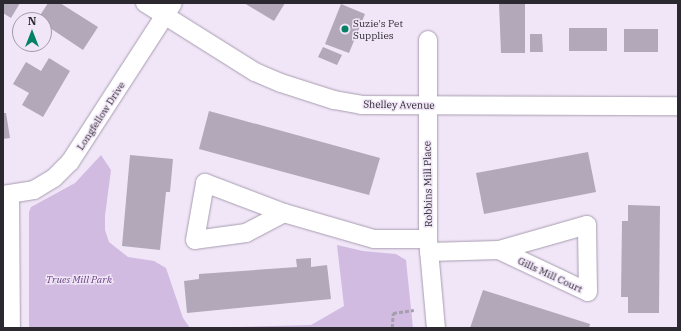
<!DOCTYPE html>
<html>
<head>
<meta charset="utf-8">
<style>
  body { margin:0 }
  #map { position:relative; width:681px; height:331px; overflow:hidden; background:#f1e6f8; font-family:"IBM Plex Serif",serif }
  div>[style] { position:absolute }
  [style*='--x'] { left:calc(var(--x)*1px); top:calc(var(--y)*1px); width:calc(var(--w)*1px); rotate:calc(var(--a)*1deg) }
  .green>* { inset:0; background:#d2bbe1 }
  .building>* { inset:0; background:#b2a8b9 }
  .path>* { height:2.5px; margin-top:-1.25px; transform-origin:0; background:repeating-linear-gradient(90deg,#a79fad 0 4px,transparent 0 6px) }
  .roads { filter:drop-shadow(0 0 1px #a79daf) drop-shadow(0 0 1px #a79daf) }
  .minor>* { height:18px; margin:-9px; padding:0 9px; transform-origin:9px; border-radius:9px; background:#fff }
  .dots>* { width:11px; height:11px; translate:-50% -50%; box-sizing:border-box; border:2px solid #f1e6f8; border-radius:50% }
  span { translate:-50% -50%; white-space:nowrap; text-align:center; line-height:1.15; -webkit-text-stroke:3px #f1e6f8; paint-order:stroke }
  .poi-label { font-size:10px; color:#2c282f }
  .left { translate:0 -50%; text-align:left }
  .street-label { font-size:10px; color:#2c282f }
  .park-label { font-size:10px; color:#6a4382; font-style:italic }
  .frame { position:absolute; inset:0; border:4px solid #2c282f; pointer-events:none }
  .north { position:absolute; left:12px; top:12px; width:40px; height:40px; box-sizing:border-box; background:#f1e6f8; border:1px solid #a29aa8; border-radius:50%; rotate:0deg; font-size:11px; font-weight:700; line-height:16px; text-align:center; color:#2c282f }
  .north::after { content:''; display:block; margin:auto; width:14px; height:18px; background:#028263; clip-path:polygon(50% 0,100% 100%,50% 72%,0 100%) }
</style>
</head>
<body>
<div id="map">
  <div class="green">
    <i style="clip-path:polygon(101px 155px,111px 170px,105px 216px,105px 230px,109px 242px,128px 257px,154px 261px,166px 268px,183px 318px,190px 328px,29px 328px,29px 212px,31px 207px,75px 183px)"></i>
    <i style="clip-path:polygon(337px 245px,363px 251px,396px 254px,406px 260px,413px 328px,197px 328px,311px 325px,344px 306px)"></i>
  </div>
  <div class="building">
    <i style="clip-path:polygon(3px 3px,20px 3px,11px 18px,3px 13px)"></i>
    <i style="clip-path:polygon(48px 3px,60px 3px,98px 27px,83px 50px,44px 24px,44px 20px,37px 20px)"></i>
    <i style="clip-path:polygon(244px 3px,285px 3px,274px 21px)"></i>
    <i style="clip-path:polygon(499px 3px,525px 3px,525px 53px,501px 53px)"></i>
    <i style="clip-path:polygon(341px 4px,365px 14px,349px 53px,325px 44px)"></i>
    <i style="clip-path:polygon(569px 28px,607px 28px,607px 51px,569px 51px)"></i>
    <i style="clip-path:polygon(624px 29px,658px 29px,658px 52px,624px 52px)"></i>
    <i style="clip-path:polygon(530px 34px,542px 34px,543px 52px,530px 52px)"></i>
    <i style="clip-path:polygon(323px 47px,342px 55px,337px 65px,318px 57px)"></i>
    <i style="clip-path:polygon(49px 58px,70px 71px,43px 117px,22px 105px,29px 93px,13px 84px,26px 62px,41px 71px)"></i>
    <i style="clip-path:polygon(209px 111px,380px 158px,369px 195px,199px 149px)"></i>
    <i style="clip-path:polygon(3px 113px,6px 113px,10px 138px,3px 139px)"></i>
    <i style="clip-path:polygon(588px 152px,596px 192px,484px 214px,476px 173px)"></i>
    <i style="clip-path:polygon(130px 155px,173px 159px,170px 192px,166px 192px,160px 250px,122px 246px)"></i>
    <i style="clip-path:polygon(628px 205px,660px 206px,659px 313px,628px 313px,628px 297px,621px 297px,622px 221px,628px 221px)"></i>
    <i style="clip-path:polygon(311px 258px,311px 267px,327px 265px,331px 299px,187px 313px,184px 281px,199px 279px,199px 274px,297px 267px,296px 259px)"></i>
    <i style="clip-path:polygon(483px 290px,590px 324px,589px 328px,470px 328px)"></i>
  </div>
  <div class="path">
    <i style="--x:392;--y:328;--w:15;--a:-86"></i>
    <i style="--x:393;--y:313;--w:21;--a:-8"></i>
  </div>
  <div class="roads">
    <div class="minor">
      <i style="--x:145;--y:3;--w:130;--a:32.1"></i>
      <i style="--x:255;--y:72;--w:28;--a:23"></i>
      <i style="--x:281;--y:83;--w:56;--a:17.8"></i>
      <i style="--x:334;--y:100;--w:27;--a:10"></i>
      <i style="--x:361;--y:105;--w:317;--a:0.2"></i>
      <i style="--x:428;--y:40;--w:199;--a:90"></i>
      <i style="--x:428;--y:239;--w:89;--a:84.9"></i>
      <i style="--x:3;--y:195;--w:31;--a:-9"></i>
      <i style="--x:34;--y:190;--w:23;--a:-31"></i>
      <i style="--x:54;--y:178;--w:23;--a:-45"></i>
      <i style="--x:70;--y:162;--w:189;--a:-57.1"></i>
      <i style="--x:10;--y:195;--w:133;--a:89.6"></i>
      <i style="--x:284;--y:213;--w:43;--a:152.2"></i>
      <i style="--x:246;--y:233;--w:51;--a:172.2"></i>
      <i style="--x:195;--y:240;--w:58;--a:-80"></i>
      <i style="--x:205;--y:183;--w:85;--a:20.8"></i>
      <i style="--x:284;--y:213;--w:94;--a:16.1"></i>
      <i style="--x:374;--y:239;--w:54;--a:0"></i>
      <i style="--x:429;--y:252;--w:70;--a:-1.6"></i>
      <i style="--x:499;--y:250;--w:98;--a:25.3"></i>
      <i style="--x:588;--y:292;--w:67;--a:-90.9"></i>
      <i style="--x:587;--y:225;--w:91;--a:164.1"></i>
    </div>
  </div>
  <div class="dots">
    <i style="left:345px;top:29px;background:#028263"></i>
  </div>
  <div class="poi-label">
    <span class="left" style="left:353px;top:29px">Suzie's Pet<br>Supplies</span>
  </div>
  <div class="street-label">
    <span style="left:399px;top:105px;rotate:1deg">Shelley Avenue</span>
    <span style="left:101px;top:116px;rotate:-57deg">Longfellow Drive</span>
    <span style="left:428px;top:184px;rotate:-91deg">Robbins Mill Place</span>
    <span style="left:550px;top:275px;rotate:25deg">Gills Mill Court</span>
  </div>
  <div class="park-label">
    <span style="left:79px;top:280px">Trues Mill Park</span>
  </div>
  <div class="frame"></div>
  <div class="north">N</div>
</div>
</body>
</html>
